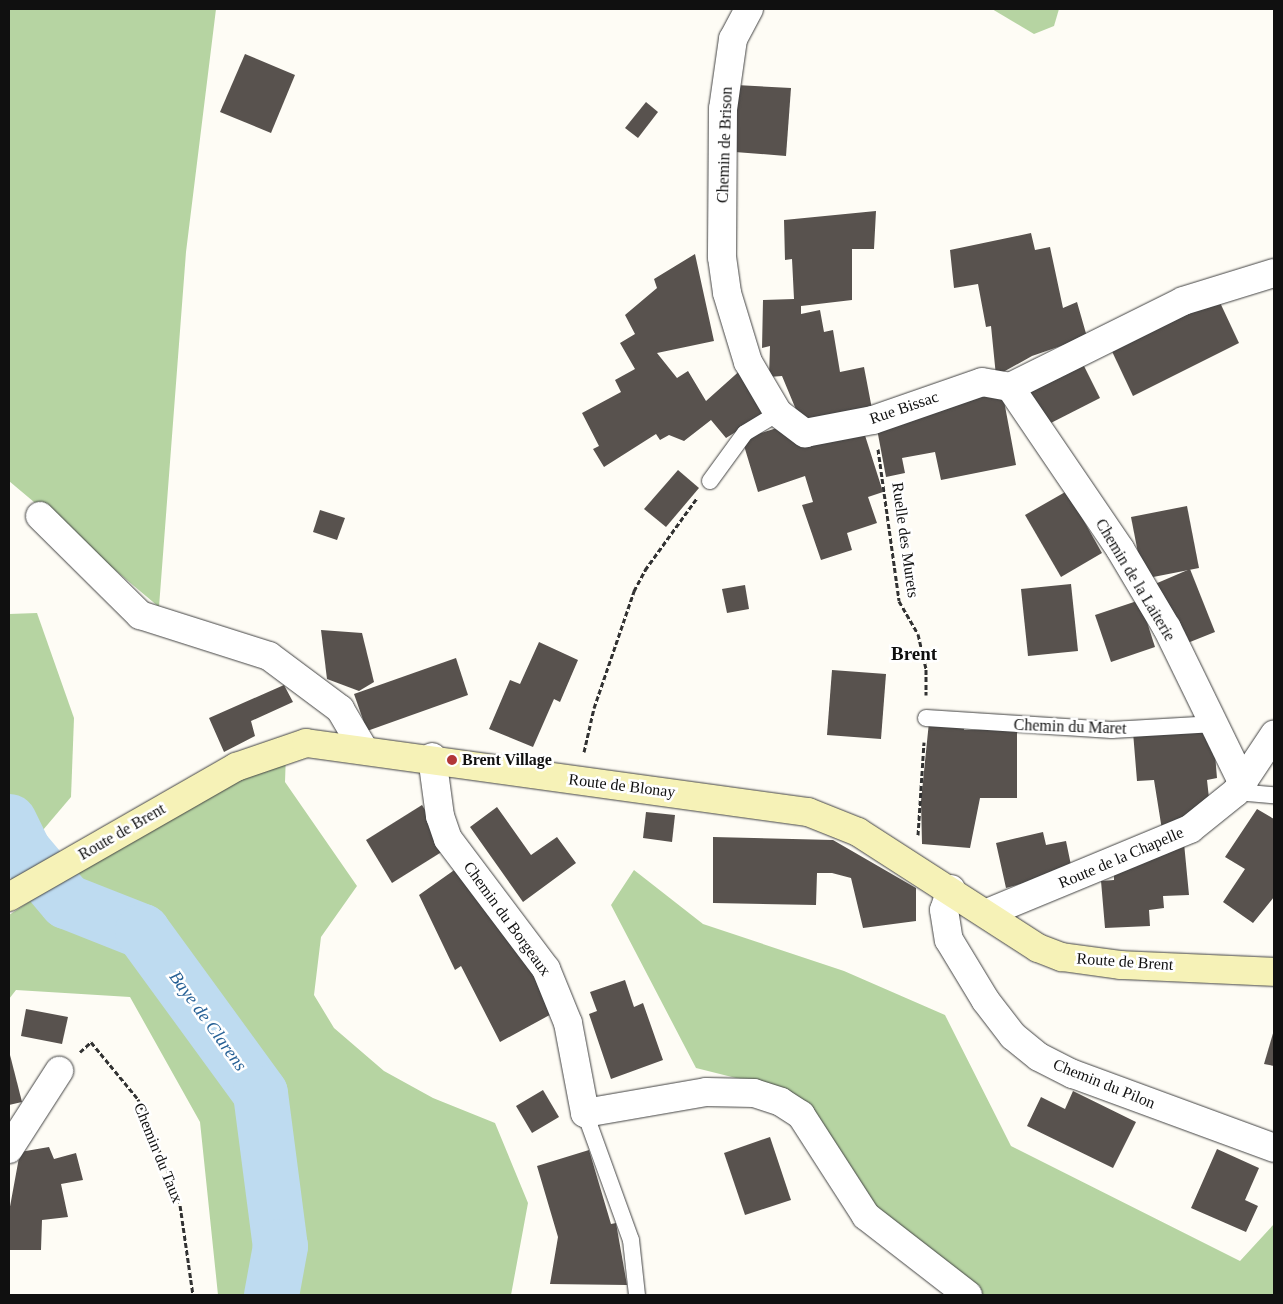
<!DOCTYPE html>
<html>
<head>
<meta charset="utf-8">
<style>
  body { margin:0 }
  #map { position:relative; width:1283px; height:1304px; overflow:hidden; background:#fefcf5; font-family:"Times New Roman",serif }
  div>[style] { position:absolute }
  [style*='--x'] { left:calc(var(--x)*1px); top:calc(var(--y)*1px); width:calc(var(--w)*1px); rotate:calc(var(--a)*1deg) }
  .forest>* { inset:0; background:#b6d4a2 }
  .river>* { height:55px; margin:-27.5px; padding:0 27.5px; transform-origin:27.5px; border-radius:27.5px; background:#bedbf0 }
  .building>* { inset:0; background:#58524e }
  .path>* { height:3px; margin-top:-1.5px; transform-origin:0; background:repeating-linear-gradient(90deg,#323232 0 5px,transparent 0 7.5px) }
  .roads { filter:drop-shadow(0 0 1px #434343) drop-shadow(0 0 1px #434343) }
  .service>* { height:16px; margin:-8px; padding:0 8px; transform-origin:8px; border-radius:8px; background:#fff }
  .minor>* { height:28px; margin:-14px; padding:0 14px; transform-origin:14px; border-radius:14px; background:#fff }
  .secondary>* { height:28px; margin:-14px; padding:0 14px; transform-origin:14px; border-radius:14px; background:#f6f2b7 }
  .dots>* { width:14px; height:14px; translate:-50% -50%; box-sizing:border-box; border:2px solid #fff; border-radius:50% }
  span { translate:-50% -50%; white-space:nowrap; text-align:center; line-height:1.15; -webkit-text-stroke:5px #fff; paint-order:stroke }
  .street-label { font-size:16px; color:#101010 }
  .poi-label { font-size:16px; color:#101010; font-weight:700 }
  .left { translate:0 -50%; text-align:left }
  .water-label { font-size:18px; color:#266095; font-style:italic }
  .quarter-label { font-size:19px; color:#101010; font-weight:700 }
  .frame { position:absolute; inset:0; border:10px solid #101010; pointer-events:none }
</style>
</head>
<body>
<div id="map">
  <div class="forest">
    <i style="clip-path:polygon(9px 9px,216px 9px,186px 252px,159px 607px,9px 481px)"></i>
    <i style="clip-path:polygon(992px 9px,1059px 9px,1054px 26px,1034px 34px)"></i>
    <i style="clip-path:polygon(37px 613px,74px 718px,71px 797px,9px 870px,9px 614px)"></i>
    <i style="clip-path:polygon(286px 753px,285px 782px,357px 886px,321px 937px,314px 995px,334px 1028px,384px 1071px,433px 1098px,495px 1123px,528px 1203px,511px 1295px,218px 1295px,200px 1122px,130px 997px,16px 990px,9px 999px,9px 915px,236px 767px)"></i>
    <i style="clip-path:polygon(634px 870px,703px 924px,844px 971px,945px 1015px,1011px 1146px,1240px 1261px,1274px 1224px,1274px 1295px,984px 1295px,877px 1215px,760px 1084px,696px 1068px,611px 905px)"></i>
  </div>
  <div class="river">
    <i style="--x:9;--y:821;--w:32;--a:64"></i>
    <i style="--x:23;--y:850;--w:67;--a:49.9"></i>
    <i style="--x:66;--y:901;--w:82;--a:21.5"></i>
    <i style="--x:142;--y:931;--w:200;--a:53.9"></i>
    <i style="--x:260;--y:1093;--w:154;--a:82.6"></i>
    <i style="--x:280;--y:1246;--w:50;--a:100.4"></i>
  </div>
  <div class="building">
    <i style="clip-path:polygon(245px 54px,295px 75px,271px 133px,220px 112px)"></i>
    <i style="clip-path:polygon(736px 85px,791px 88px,786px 156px,735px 152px)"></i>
    <i style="clip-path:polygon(646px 102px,658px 112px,638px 138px,625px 128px)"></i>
    <i style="clip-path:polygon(876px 211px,874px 249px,852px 249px,852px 300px,801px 306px,801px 314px,820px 310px,824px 332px,833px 330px,840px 372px,864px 367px,872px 409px,802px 424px,782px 376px,769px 377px,770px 346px,762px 348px,763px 300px,794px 299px,792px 259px,785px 260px,784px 220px)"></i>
    <i style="clip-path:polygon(1031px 233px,1035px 250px,1050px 247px,1063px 308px,1077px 302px,1087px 337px,1032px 356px,996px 376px,991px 326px,986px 327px,978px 284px,954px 288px,950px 250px)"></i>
    <i style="clip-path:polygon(695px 254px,714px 341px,657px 353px,677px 378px,688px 371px,706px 401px,744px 367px,768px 412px,726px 438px,711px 420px,684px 441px,669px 435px,660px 440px,656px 434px,604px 467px,593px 449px,599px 446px,582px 413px,621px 392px,615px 380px,635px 369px,620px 343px,635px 334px,625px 315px,657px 288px,654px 279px)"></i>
    <i style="clip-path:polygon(1216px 294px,1239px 343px,1133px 396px,1109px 345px)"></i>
    <i style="clip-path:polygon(1083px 364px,1100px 398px,1041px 428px,1024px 394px)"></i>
    <i style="clip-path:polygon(1002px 390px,1016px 465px,941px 480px,935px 452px,902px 458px,905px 473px,886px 477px,877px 429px)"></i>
    <i style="clip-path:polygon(786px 425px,862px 426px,883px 492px,868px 497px,877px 523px,847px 533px,852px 550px,821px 560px,802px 505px,813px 502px,805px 476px,758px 492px,742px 439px)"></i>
    <i style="clip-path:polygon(678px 470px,699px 488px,666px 527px,644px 509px)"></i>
    <i style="clip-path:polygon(1067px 491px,1102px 553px,1061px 577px,1025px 515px)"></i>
    <i style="clip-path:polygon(1187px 506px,1199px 568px,1143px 579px,1131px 517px)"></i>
    <i style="clip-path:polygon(320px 510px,345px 518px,337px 540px,313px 532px)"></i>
    <i style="clip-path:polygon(1190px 569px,1215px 632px,1180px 646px,1155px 584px)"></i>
    <i style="clip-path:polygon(1071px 584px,1078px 651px,1028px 656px,1021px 589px)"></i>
    <i style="clip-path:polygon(745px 585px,749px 609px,727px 613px,722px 589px)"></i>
    <i style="clip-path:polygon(1140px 600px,1155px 647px,1111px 662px,1095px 615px)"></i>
    <i style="clip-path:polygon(321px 630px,362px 633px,374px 682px,359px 691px,327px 679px)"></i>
    <i style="clip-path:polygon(539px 642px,578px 660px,560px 702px,554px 699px,533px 747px,489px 729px,510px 680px,520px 684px)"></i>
    <i style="clip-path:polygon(456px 658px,468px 695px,367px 731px,354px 694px)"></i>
    <i style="clip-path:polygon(832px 670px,886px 674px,881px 739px,827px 735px)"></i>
    <i style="clip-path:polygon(284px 685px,293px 702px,251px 721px,255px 736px,224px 752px,209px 718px)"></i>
    <i style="clip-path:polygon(929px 722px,965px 723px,964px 730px,1017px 729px,1017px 798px,980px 798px,970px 848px,922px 844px,921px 801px)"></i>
    <i style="clip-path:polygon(1213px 730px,1217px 778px,1207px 780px,1210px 807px,1162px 830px,1154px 780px,1137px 781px,1133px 732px)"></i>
    <i style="clip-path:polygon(422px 805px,448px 848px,392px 883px,366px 840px)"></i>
    <i style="clip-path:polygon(497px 807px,531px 855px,557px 837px,576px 863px,523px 902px,470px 827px)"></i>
    <i style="clip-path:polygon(1257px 809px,1274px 819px,1274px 897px,1253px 923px,1223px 902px,1245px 869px,1225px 857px)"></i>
    <i style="clip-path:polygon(646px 812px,675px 815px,672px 842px,643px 838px)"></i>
    <i style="clip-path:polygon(1043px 832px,1046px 845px,1066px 841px,1072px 870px,1006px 888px,996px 843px)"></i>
    <i style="clip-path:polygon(713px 837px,833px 840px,916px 888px,916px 921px,863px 928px,851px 878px,832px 873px,817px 873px,816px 905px,713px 903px)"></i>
    <i style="clip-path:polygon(1184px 843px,1189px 895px,1163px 896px,1164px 908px,1149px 910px,1150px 926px,1105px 928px,1101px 881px,1114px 880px,1114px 868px)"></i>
    <i style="clip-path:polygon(460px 866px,491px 908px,557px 1011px,500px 1042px,461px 966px,455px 970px,419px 895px)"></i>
    <i style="clip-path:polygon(625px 980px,634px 1007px,643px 1003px,663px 1060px,611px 1079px,589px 1014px,597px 1011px,590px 992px)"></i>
    <i style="clip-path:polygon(26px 1009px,68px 1017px,62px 1044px,21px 1036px)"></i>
    <i style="clip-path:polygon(1274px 1030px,1274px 1066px,1264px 1064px)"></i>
    <i style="clip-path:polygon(9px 1051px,22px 1102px,9px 1105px)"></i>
    <i style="clip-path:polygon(543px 1090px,559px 1117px,532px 1133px,516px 1106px)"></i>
    <i style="clip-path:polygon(1073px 1091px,1136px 1122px,1113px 1168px,1027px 1126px,1041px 1097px,1065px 1109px)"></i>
    <i style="clip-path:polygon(770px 1137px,791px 1200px,745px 1215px,724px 1153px)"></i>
    <i style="clip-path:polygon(49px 1147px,54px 1159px,76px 1153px,83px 1180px,61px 1184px,68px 1217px,42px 1220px,41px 1250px,9px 1250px,9px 1212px,20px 1152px)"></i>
    <i style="clip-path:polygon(1217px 1149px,1259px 1168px,1245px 1200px,1258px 1206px,1246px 1232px,1191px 1208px)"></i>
    <i style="clip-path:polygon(589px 1150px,611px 1224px,616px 1223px,627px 1285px,550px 1284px,558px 1237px,537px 1166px)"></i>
  </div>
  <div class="path">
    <i style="--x:878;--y:449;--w:153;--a:82.1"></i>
    <i style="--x:899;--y:601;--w:38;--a:60"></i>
    <i style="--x:918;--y:634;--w:36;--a:77"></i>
    <i style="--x:926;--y:669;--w:26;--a:90"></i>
    <i style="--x:584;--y:752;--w:45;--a:-77.2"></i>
    <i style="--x:594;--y:708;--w:124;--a:-71.1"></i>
    <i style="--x:634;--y:591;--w:24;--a:-62"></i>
    <i style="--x:645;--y:570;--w:89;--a:-54.2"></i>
    <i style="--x:918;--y:835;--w:93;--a:-86.3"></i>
    <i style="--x:80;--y:1052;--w:15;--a:-42"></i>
    <i style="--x:91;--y:1042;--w:74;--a:50.5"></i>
    <i style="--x:138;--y:1099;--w:107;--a:67.5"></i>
    <i style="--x:179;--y:1198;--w:98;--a:81.8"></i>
  </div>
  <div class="roads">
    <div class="service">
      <i style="--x:710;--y:481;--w:59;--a:-53.9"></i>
      <i style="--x:745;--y:433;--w:39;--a:-31"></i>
      <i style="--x:926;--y:718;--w:186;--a:3.7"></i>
      <i style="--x:1112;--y:730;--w:103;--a:-3.3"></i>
      <i style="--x:1236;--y:792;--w:38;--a:5"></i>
      <i style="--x:585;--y:1113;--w:135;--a:70.1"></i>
      <i style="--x:631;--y:1240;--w:55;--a:83.8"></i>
    </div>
    <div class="minor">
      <i style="--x:749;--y:9;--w:34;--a:118"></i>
      <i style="--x:733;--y:39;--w:71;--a:98.1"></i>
      <i style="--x:723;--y:109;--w:148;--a:90.4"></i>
      <i style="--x:722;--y:257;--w:36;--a:82"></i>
      <i style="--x:727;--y:293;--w:72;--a:73.1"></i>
      <i style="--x:748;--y:362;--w:59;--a:59.5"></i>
      <i style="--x:778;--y:413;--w:34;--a:37"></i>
      <i style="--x:805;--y:433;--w:69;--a:-10.8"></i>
      <i style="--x:873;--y:420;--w:115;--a:-19.2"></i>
      <i style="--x:982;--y:382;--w:28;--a:10"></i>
      <i style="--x:1010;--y:387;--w:193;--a:-26.4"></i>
      <i style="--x:1183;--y:301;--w:95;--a:-17.1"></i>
      <i style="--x:1010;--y:387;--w:196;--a:55.8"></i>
      <i style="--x:1120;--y:549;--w:92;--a:59.3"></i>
      <i style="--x:1167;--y:628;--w:174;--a:64"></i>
      <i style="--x:40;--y:516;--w:141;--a:44.7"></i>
      <i style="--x:140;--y:615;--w:135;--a:17.6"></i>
      <i style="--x:269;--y:656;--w:89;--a:36.7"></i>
      <i style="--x:340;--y:709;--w:45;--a:59.5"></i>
      <i style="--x:432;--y:757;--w:60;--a:82.3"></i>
      <i style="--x:440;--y:816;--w:24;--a:71"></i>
      <i style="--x:448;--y:839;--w:163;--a:53"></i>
      <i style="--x:546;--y:969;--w:58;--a:67.8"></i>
      <i style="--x:568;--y:1023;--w:92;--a:79.3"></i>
      <i style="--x:585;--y:1113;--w:123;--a:-9.8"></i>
      <i style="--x:706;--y:1092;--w:48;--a:1.2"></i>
      <i style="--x:754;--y:1093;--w:28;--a:18"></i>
      <i style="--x:781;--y:1102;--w:24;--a:33"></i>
      <i style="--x:801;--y:1115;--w:120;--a:57.2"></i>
      <i style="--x:866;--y:1216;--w:129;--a:37.8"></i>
      <i style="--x:951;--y:889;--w:22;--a:108"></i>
      <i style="--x:944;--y:910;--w:30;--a:81"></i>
      <i style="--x:949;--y:940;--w:71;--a:58.8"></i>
      <i style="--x:986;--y:1001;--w:44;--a:52.4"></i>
      <i style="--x:1013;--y:1036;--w:33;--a:39"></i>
      <i style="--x:1039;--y:1057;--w:38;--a:27"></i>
      <i style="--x:1073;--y:1074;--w:214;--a:20.2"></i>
      <i style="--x:987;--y:913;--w:220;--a:-22.5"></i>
      <i style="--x:1190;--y:829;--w:59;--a:-38.8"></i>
      <i style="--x:1236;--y:792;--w:69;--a:-56.3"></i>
      <i style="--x:9;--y:1149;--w:93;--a:-57.3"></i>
    </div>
    <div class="secondary">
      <i style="--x:9;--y:897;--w:262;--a:-29.8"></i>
      <i style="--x:236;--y:767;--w:74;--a:-18.9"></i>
      <i style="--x:306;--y:743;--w:507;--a:7.83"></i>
      <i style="--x:808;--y:812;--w:54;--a:21.8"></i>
      <i style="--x:858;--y:832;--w:214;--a:32.8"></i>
      <i style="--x:1038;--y:948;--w:26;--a:21"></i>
      <i style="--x:1062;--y:957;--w:60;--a:7.7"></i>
      <i style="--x:1121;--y:965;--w:153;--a:2.6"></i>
    </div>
  </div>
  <div class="dots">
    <i style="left:452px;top:760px;background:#b13737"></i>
  </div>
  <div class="street-label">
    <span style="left:725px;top:145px;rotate:-88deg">Chemin de Brison</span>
    <span style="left:904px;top:408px;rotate:-19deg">Rue Bissac</span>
    <span style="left:905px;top:540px;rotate:82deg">Ruelle des Murets</span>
    <span style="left:1135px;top:580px;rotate:59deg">Chemin de la Laiterie</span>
    <span style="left:1070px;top:727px;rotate:2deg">Chemin du Maret</span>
    <span style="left:622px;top:786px;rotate:7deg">Route de Blonay</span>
    <span style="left:122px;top:832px;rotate:-30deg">Route de Brent</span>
    <span style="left:1121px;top:858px;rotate:-23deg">Route de la Chapelle</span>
    <span style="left:507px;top:919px;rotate:54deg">Chemin du Borgeaux</span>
    <span style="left:1125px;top:962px;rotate:4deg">Route de Brent</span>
    <span style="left:1104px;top:1084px;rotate:22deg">Chemin du Pilon</span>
    <span style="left:158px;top:1153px;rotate:68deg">Chemin du Taux</span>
  </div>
  <div class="poi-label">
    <span class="left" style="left:462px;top:760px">Brent Village</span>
  </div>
  <div class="water-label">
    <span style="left:208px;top:1021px;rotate:54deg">Baye de Clarens</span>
  </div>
  <div class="quarter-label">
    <span style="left:914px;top:654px">Brent</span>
  </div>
  <div class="frame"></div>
</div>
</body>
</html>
